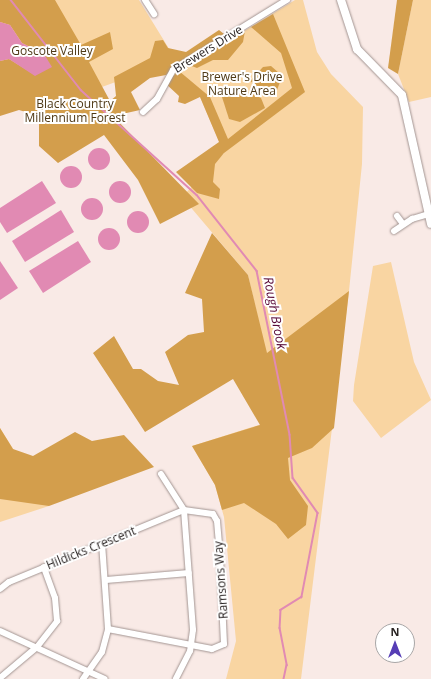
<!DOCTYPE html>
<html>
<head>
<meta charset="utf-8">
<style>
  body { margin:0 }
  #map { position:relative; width:431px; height:679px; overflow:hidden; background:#f9eae6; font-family:"Open Sans",sans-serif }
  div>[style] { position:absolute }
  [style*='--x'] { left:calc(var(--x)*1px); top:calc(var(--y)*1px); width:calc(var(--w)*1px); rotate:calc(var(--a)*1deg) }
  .green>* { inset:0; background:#f9d5a2 }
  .forest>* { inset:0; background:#d39e4c }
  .water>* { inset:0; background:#e18ab3 }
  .round { border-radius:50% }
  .stream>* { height:1.5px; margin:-0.75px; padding:0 0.75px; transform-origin:0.75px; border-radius:0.75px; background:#e18ab3 }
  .roads { filter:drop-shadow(0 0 1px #a39592) drop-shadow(0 0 1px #a39592) }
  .minor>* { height:6px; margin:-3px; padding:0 3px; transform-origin:3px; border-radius:3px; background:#fff }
  .major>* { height:8px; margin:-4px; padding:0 4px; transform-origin:4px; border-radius:4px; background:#fff }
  span { translate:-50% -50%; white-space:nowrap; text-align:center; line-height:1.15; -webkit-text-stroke:4px #fff; paint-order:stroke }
  .street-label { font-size:12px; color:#292322 }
  .park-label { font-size:12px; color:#4f3916 }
  .water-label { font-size:13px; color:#580a38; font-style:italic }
  .north { position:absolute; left:375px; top:623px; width:40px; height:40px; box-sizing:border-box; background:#fff; border:1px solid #a9a7a7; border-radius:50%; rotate:0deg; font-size:11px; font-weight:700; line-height:16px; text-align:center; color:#292322 }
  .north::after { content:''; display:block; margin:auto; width:14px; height:18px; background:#563db5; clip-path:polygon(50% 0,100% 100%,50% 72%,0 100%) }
</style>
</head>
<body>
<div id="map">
  <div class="green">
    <i style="clip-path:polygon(0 0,139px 0,176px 60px,69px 99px,20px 102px,0 113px)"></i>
    <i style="clip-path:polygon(295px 0,303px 0,317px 52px,331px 74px,363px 107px,362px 164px,349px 291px,301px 679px,226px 679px,236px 641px,224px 517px,215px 485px,192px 446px,281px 418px,248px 275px,182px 197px,224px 153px,200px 97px,172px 75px)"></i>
    <i style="clip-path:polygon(413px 0,431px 0,431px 97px,409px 102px,398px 74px)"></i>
    <i style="clip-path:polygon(391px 262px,414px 362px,431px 400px,381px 438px,353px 401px,354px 385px,373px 266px)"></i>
    <i style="clip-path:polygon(0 428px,49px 506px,0 522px)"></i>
  </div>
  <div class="forest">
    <i style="clip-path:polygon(0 0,55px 0,81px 45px,110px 32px,113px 49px,89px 62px,110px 101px,116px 96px,114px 77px,150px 58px,155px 41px,163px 40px,168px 48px,186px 52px,219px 30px,224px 34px,166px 75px,150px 78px,131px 92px,140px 110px,113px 116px,199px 204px,160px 224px,138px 180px,104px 135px,58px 163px,39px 146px,39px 116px,19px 110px,0 116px,0 61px,9px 59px,35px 75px,44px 54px,22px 43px,10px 25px,0 22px)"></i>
    <i style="clip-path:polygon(397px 0,413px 0,398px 74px,388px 68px)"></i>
    <i style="clip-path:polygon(273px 14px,305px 92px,224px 153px,215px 164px,213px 182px,220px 189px,219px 199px,197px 193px,176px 172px,219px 142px,200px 97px,185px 104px,178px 102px,179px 96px,165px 83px,179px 71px,210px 97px,228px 139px,292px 88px,281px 53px,251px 27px)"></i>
    <i style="clip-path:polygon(245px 31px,243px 42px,228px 60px,213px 60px,197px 68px,189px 65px)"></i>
    <i style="clip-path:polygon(271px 66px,279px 73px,280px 82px,277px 90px,269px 95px,250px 81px,263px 67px)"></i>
    <i style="clip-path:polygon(240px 88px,261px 98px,265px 108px,240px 122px,229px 119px,222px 97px)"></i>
    <i style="clip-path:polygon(212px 233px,248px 275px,267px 353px,349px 291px,334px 428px,312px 448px,288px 458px,290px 480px,308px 506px,306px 525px,288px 539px,276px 524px,244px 503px,222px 510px,215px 485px,192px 446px,260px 425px,233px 379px,145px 432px,93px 353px,114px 336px,133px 369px,141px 369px,158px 381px,179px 385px,165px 352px,188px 335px,204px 332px,202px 299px,185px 293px)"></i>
    <i style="clip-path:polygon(0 428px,13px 449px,33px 456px,75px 432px,92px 441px,124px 435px,154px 467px,49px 506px,0 499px)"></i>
  </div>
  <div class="water">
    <i style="clip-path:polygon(0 22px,10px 25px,22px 43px,44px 54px,52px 67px,35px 76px,9px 59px,0 61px)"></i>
    <i class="round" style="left:88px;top:148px;width:22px;height:22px"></i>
    <i class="round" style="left:60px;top:166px;width:22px;height:22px"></i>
    <i class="round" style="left:109px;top:181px;width:22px;height:22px"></i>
    <i style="clip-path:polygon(42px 181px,56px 203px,7px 233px,0 222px,0 208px)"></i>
    <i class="round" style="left:81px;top:198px;width:22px;height:22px"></i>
    <i style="clip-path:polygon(61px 210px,74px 232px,25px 262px,12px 241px)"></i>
    <i class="round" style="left:127px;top:211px;width:22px;height:22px"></i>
    <i class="round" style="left:98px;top:228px;width:22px;height:22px"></i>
    <i style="clip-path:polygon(78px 241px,91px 262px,43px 293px,29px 271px)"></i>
    <i style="clip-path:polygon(0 261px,18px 288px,0 300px)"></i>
  </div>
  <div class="stream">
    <i style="--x:11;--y:0;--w:114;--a:52.1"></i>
    <i style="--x:81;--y:90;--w:156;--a:42.2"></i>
    <i style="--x:197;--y:195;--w:97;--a:51.7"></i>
    <i style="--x:257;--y:271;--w:167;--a:78.6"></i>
    <i style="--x:290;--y:435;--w:43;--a:86"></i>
    <i style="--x:293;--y:478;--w:43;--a:54.5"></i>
    <i style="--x:318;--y:513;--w:86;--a:100.8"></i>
    <i style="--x:302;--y:597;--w:25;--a:148"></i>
    <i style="--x:281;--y:610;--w:18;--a:93"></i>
    <i style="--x:280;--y:628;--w:38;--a:79"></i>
    <i style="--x:287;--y:665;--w:14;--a:102"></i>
  </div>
  <div class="roads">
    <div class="minor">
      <i style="--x:145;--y:0;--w:17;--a:57"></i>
      <i style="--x:143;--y:112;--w:19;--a:-43"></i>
      <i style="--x:157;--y:99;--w:33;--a:-61"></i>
      <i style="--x:173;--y:70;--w:134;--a:-31.6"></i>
      <i style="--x:397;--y:216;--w:10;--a:53"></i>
      <i style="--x:394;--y:231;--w:22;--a:-34"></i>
      <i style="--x:412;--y:219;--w:17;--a:-17"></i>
      <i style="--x:161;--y:474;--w:43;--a:57.4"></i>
      <i style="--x:184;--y:510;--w:120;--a:85.7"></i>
      <i style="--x:193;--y:630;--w:21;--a:98"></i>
      <i style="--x:190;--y:651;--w:31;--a:117"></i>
      <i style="--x:106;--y:580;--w:83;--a:-4.8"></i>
      <i style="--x:0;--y:589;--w:11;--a:-38"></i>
      <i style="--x:9;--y:582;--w:189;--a:-22.4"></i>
      <i style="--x:184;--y:510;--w:29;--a:8"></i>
      <i style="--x:213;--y:514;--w:8;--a:60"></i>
      <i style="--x:217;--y:521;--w:35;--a:85"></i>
      <i style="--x:220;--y:556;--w:88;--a:87.4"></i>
      <i style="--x:224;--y:644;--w:13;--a:157"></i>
      <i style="--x:212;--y:649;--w:106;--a:-169.1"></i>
      <i style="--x:0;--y:631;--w:115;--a:24.6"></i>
      <i style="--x:0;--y:678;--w:48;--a:-40"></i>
      <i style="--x:37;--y:647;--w:33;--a:-52"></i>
      <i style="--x:57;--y:621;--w:23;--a:-95"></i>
      <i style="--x:55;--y:598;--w:33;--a:-110"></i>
      <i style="--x:83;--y:679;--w:33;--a:-55"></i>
      <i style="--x:102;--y:652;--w:24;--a:-75"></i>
      <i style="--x:108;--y:629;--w:85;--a:-94"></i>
    </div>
    <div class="major">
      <i style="--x:341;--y:0;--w:52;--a:71.9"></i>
      <i style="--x:357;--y:49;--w:64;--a:45.6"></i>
      <i style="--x:402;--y:95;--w:132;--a:77.3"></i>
    </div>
  </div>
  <div class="street-label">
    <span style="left:208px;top:49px;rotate:-32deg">Brewers Drive</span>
    <span style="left:91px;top:548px;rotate:-22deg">Hildicks Crescent</span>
    <span style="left:221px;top:580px;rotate:-94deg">Ramsons Way</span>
  </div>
  <div class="park-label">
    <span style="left:52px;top:51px">Goscote Valley</span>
    <span style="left:242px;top:84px">Brewer's Drive<br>Nature Area</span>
    <span style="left:75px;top:111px">Black Country<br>Millennium Forest</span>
  </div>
  <div class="water-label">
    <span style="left:275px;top:313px;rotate:79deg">Rough Brook</span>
  </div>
  <div class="north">N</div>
</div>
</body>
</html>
